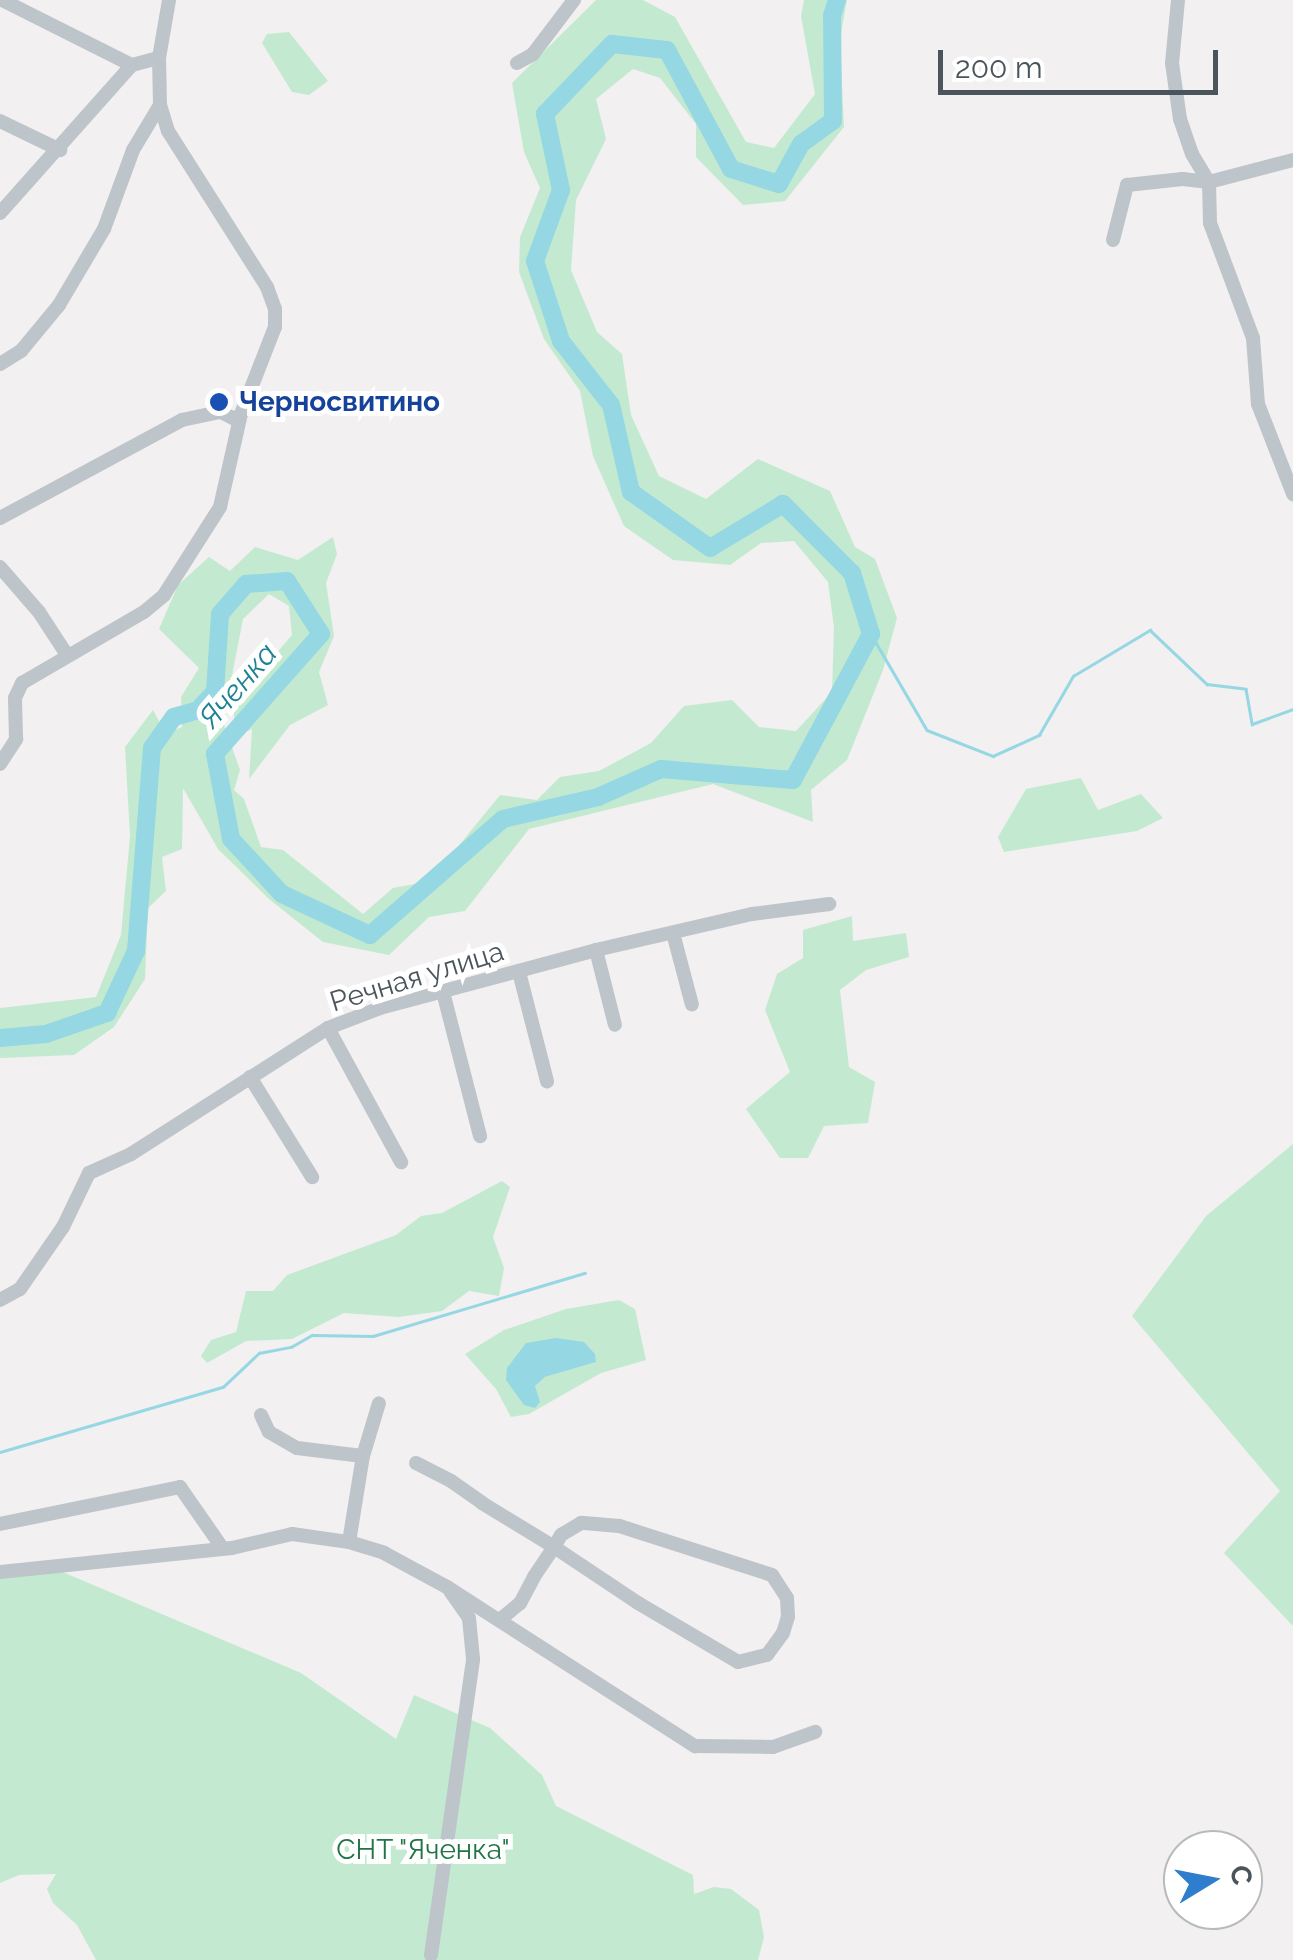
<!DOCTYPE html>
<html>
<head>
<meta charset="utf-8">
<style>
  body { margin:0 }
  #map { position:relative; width:1293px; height:1960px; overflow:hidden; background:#f2f0f0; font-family:Raleway,sans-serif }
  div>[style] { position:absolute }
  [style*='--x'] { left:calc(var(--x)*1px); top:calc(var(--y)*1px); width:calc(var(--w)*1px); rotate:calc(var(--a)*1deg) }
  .green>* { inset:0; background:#c3ead0 }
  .water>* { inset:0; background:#95d7e2 }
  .stream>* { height:2.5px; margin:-1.25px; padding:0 1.25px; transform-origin:1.25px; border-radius:1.25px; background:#95d7e2 }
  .river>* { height:18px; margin:-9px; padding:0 9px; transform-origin:9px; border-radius:9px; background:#95d7e2 }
  .minor>* { height:14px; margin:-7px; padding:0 7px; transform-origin:7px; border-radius:7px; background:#bdc4ca }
  .dots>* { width:28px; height:28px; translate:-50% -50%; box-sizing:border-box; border:5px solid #fff; border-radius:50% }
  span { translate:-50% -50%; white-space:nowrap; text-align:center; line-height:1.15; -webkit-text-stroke:10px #fff; paint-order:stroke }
  .transit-label { font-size:28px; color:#164399; font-weight:700 }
  .left { translate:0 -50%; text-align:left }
  .street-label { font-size:28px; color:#4a545b }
  .park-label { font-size:28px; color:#227446 }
  .water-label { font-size:30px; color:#1c8293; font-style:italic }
  .north { position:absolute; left:1163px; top:1830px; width:100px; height:100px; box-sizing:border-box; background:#fff; border:2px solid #b7bbbd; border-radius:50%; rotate:80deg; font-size:28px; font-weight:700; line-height:40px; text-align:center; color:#4a545b }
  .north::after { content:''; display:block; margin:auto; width:35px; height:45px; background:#2e7ecd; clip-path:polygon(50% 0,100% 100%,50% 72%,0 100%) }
  .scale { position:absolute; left:938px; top:50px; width:280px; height:45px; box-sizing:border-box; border:5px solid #4a545b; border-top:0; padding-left:12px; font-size:30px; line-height:35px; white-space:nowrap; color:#4a545b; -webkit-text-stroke:8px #fff; paint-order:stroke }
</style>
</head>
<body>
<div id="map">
  <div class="green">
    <i style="clip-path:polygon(596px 0,643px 0,675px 17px,746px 142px,774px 148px,815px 94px,801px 16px,804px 0,847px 0,840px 39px,844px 127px,785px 201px,743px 205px,696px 157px,696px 124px,660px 78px,633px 69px,596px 99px,606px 139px,576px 200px,571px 270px,597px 332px,622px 354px,631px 415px,659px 476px,706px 499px,758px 459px,830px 491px,855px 547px,875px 559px,897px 618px,883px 670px,847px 760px,811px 790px,813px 822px,713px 784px,529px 829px,465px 911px,429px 917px,389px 955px,323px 942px,269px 899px,218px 849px,183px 788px,182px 849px,162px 857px,166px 891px,148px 908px,145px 979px,114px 1027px,74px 1055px,0 1058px,0 1008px,96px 997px,121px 935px,130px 836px,125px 747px,153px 710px,166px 734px,182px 727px,181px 697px,199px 668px,159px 629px,178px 585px,209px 557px,230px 571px,255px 547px,298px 560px,333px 537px,337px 554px,326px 583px,334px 636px,319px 672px,328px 705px,290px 725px,249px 779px,252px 729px,236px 737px,233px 704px,292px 635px,289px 606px,269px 594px,243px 619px,223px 722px,240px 770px,234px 790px,244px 799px,261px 847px,283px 850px,363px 914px,393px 888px,430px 881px,500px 795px,537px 800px,560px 777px,599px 771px,651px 743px,684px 706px,732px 700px,759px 727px,796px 731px,832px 692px,834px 628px,828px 582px,794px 541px,761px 543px,730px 565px,673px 560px,624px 526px,593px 456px,580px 391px,544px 339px,519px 272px,520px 237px,540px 188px,524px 152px,512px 83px)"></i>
    <i style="clip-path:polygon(289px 32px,328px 81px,309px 95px,292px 92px,262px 43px,267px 34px)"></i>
    <i style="clip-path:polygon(1081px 778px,1098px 810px,1141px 794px,1163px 818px,1137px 831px,1004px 852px,998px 837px,1026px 789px)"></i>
    <i style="clip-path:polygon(852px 916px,853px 941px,906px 933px,909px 957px,866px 970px,840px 990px,849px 1067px,875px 1082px,868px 1123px,824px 1126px,808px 1158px,780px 1158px,746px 1109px,790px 1072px,765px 1010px,777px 974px,803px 958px,803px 930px)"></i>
    <i style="clip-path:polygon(1293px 1144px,1293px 1626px,1224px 1553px,1280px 1491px,1132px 1316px,1206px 1216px)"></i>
    <i style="clip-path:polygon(502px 1181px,510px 1187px,493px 1237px,504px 1268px,499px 1296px,469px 1291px,442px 1311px,399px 1317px,344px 1313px,292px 1339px,246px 1341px,207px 1363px,201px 1356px,211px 1340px,236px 1332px,246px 1291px,273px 1291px,287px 1275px,396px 1235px,421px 1216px,442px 1213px)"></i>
    <i style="clip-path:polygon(evenodd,619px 1300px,635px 1309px,646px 1360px,601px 1373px,529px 1414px,511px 1417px,496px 1389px,465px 1354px,504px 1330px,566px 1309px,619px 1300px,556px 1338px,595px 1362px,545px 1377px,535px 1386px,556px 1338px)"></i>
    <i style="clip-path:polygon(58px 1570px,301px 1673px,396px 1739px,414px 1695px,490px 1728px,542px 1775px,556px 1806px,693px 1875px,694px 1894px,714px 1887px,731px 1889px,759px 1910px,764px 1937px,758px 1960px,96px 1960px,77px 1925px,53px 1903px,47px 1889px,56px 1874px,19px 1875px,0 1883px,0 1576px)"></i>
  </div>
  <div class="water">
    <i style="clip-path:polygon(556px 1338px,584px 1342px,595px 1354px,596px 1362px,545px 1377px,535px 1386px,540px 1402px,535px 1408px,524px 1405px,506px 1380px,507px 1368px,526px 1343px)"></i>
  </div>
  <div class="stream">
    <i style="--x:871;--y:634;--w:111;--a:59.7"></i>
    <i style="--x:927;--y:730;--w:71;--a:21.5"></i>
    <i style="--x:993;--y:756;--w:51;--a:-24.5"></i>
    <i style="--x:1039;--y:735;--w:68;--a:-60"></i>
    <i style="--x:1073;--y:676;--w:90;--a:-30.9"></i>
    <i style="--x:1150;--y:630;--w:79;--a:43.5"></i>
    <i style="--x:1207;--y:684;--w:39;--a:7"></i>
    <i style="--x:1246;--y:689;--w:36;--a:80"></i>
    <i style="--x:1252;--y:724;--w:44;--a:-20.1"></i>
    <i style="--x:0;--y:1452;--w:232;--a:-16.3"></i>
    <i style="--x:223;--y:1387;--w:50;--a:-43.4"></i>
    <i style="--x:259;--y:1353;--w:33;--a:-11"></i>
    <i style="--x:291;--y:1347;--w:24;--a:-30"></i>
    <i style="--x:312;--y:1335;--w:61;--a:0.9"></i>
    <i style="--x:373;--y:1336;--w:221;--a:-16.6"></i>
  </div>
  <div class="river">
    <i style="--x:0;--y:1038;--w:46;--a:-5"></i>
    <i style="--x:46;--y:1034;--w:65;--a:-19"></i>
    <i style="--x:107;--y:1013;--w:68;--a:-64.9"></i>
    <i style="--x:136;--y:951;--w:204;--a:-85.5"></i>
    <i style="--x:152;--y:748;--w:38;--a:-55"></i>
    <i style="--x:174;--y:717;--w:25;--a:-16"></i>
    <i style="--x:198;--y:710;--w:25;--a:-47"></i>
    <i style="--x:215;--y:692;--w:78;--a:-86.3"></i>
    <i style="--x:220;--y:614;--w:40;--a:-49"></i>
    <i style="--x:246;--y:584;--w:41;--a:-4.2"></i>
    <i style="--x:287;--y:581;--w:63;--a:57.3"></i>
    <i style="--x:321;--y:634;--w:160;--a:131.5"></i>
    <i style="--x:215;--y:754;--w:86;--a:79.3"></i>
    <i style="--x:231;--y:839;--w:75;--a:47.2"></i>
    <i style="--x:282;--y:894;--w:97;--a:25"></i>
    <i style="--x:370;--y:935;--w:176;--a:-41.1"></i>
    <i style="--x:503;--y:819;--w:98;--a:-13"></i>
    <i style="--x:598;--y:797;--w:69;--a:-24"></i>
    <i style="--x:661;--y:769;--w:132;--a:4.8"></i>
    <i style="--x:793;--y:780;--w:166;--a:-61.9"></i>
    <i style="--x:871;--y:634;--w:64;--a:-107.3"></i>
    <i style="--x:852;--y:573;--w:98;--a:-135"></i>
    <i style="--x:783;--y:504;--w:85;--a:148.9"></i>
    <i style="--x:710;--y:548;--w:97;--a:-144.7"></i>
    <i style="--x:631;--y:492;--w:89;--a:-102.9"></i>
    <i style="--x:611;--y:405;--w:81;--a:-128"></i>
    <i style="--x:561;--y:341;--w:84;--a:-108"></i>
    <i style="--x:535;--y:261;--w:76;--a:-69.9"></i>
    <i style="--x:561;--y:190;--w:78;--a:-101.9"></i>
    <i style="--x:545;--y:114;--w:97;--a:-46.3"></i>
    <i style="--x:612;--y:44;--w:55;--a:6.2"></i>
    <i style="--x:667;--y:50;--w:135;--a:61.7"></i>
    <i style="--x:731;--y:169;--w:50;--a:17.4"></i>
    <i style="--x:779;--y:184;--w:46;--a:-61.2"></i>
    <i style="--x:801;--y:144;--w:39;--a:-36"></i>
    <i style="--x:833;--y:121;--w:105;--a:-90.5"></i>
    <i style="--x:832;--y:16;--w:17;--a:-73"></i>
  </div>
  <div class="minor">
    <i style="--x:2;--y:0;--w:145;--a:26.6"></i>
    <i style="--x:1178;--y:0;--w:63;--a:95.4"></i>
    <i style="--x:1172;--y:63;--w:57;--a:81.9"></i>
    <i style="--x:1180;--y:119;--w:37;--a:71"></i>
    <i style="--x:1192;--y:154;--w:33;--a:59"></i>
    <i style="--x:1209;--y:182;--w:41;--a:88.6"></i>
    <i style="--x:1210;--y:223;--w:123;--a:69.5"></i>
    <i style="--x:1253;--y:338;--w:66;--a:85.7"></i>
    <i style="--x:1258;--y:404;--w:97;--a:68.7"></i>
    <i style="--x:517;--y:63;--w:18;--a:-29"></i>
    <i style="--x:533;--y:54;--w:68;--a:-52.8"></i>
    <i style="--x:0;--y:121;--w:67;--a:25.8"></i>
    <i style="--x:0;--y:213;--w:198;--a:-48.3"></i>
    <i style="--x:132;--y:65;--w:28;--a:-15"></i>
    <i style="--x:1113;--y:240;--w:57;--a:-75.7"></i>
    <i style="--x:1127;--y:185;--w:56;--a:-6.1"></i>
    <i style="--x:1183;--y:179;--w:26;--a:7"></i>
    <i style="--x:1209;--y:182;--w:87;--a:-14.7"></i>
    <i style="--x:0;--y:364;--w:25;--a:-32"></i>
    <i style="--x:21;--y:351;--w:60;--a:-50.4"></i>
    <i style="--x:59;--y:305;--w:88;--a:-59.4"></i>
    <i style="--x:104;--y:229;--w:84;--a:-69.8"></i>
    <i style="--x:133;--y:150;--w:52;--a:-59"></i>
    <i style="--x:0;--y:518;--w:207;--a:-28.3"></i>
    <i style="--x:182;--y:420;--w:40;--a:-12"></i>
    <i style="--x:221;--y:412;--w:20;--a:27"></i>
    <i style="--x:0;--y:567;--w:60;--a:49.1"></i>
    <i style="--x:39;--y:612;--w:51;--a:56.9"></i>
    <i style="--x:0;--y:764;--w:30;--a:-57"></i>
    <i style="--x:16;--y:739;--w:41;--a:-91.4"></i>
    <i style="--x:15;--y:698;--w:17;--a:-65"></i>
    <i style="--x:22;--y:683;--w:141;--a:-30.2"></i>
    <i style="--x:144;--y:612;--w:26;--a:-40"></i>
    <i style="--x:164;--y:595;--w:104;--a:-57.5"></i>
    <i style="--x:220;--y:507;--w:95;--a:-77.3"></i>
    <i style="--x:241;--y:414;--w:93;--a:-68.7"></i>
    <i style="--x:275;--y:327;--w:18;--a:-90"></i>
    <i style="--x:275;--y:309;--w:23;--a:-110"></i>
    <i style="--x:267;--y:287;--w:185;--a:-122.4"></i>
    <i style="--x:168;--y:131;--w:27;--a:-107"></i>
    <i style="--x:160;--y:105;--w:47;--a:-91.2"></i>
    <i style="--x:159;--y:58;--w:59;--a:-80.2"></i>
    <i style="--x:673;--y:933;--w:74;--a:75.2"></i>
    <i style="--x:596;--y:950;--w:77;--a:75.8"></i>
    <i style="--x:519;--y:972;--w:113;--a:75.6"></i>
    <i style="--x:443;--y:992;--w:149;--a:75.6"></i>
    <i style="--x:328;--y:1028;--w:153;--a:61.4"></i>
    <i style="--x:250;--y:1077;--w:118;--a:58.2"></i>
    <i style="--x:0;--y:1300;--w:23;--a:-29"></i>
    <i style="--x:20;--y:1289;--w:75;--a:-55.3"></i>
    <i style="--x:63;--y:1227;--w:60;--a:-64.3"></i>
    <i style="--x:89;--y:1173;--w:46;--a:-24.3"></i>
    <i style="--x:131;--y:1154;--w:234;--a:-32.6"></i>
    <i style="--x:328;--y:1028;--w:56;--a:-21"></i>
    <i style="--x:380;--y:1008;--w:224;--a:-15"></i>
    <i style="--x:596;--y:950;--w:160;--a:-13"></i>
    <i style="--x:752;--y:914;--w:78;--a:-7.4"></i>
    <i style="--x:261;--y:1415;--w:19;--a:65"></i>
    <i style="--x:269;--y:1432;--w:32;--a:30"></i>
    <i style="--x:297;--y:1448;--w:66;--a:6.9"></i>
    <i style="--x:416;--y:1463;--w:39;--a:27"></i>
    <i style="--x:451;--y:1481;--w:38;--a:35"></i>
    <i style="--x:482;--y:1503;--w:84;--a:31.4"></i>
    <i style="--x:554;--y:1547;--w:101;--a:33.7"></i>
    <i style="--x:638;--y:1603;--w:116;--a:30.5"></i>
    <i style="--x:738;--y:1662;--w:30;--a:-14"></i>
    <i style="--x:767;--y:1655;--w:27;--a:-54"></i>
    <i style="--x:783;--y:1633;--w:17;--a:-73"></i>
    <i style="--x:788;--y:1617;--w:19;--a:-93"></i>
    <i style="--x:787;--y:1598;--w:27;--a:-123"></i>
    <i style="--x:772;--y:1575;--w:161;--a:-162.2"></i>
    <i style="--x:619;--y:1526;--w:38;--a:-175"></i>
    <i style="--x:581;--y:1523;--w:23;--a:149"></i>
    <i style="--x:561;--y:1535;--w:14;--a:120"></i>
    <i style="--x:554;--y:1547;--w:36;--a:124"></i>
    <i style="--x:534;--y:1577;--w:30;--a:118"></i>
    <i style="--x:520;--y:1603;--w:25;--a:140"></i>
    <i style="--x:0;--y:1524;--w:184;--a:-11.6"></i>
    <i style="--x:180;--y:1487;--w:72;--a:55.2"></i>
    <i style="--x:349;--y:1542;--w:87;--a:-80.8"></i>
    <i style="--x:363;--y:1456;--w:55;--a:-73.2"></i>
    <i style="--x:0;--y:1572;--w:233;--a:-5.9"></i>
    <i style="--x:232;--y:1548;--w:62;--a:-13.1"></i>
    <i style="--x:292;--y:1534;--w:58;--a:8"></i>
    <i style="--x:349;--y:1542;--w:37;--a:17"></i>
    <i style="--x:384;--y:1553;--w:72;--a:28.4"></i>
    <i style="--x:447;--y:1587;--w:295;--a:32.7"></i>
    <i style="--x:695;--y:1746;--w:78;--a:0.7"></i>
    <i style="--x:773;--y:1747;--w:45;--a:-19.7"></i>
    <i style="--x:431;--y:1955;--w:299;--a:-81.9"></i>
    <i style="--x:473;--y:1659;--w:41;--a:-95.6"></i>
    <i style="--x:469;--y:1618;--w:33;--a:-125"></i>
  </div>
  <div class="dots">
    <i style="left:219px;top:402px;background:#1a4fb4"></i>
  </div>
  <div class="transit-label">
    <span class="left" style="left:239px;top:402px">Черносвитино</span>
  </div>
  <div class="street-label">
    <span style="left:417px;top:977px;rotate:-17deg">Речная улица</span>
  </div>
  <div class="park-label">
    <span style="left:423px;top:1850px">СНТ "Яченка"</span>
  </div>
  <div class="water-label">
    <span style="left:238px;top:686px;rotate:-49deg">Яченка</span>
  </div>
  <div class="north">С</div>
  <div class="scale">200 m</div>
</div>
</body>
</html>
